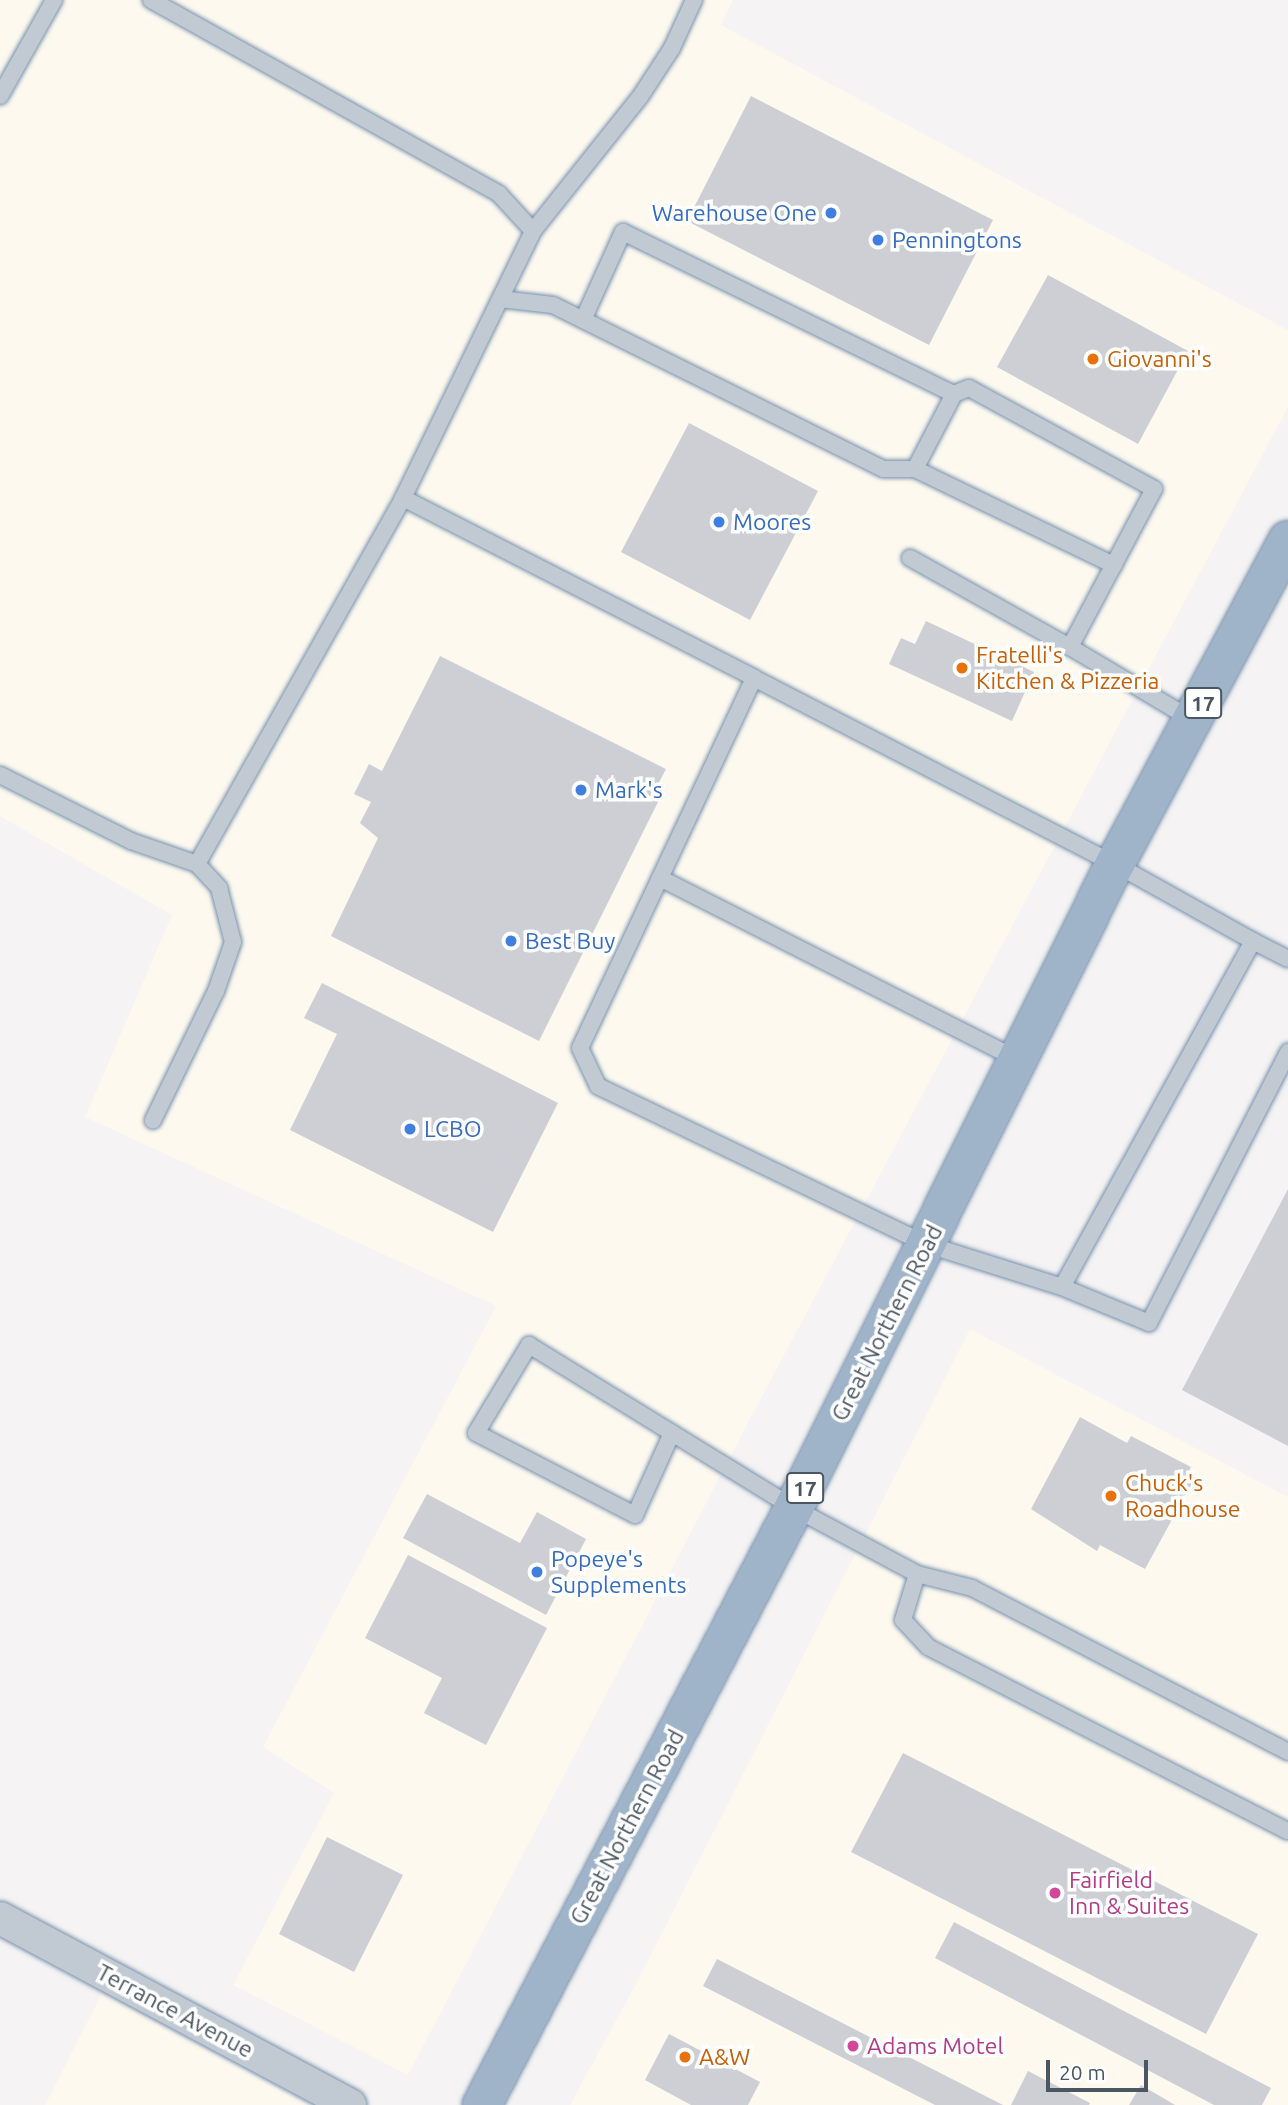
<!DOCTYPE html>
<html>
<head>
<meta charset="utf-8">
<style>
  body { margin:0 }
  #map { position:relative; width:1288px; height:2105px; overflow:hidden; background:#f5f3f3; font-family:Ubuntu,sans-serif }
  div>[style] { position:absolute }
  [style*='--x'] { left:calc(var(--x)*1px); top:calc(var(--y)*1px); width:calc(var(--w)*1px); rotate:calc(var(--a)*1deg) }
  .commercial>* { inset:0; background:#fdf9ef }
  .building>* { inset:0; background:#cdcfd5 }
  .roads { filter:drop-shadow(0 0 2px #7690ad) drop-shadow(0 0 2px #7690ad) }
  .service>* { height:16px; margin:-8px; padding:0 8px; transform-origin:8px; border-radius:8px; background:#c1cad2 }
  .minor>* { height:32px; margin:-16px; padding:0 16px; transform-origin:16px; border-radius:16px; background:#c1cad2 }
  .trunk>* { height:38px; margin:-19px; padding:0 19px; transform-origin:19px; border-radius:19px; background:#9fb4c9 }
  .dots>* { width:19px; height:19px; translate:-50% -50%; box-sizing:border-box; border:4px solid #fff; border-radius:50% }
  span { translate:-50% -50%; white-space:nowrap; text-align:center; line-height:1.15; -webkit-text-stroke:7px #fff; paint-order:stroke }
  .shield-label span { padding:2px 5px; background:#fff; border:2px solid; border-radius:5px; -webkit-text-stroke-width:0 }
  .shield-label { font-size:21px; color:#4a5661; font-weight:700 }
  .shop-label { font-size:23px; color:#366cbe }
  .right { translate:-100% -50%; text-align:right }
  .left { translate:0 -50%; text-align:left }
  .food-label { font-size:23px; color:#c56008 }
  .street-label { font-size:23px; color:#4a5661 }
  .hotel-label { font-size:23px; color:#b23c85 }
  .scale { position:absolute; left:1046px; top:2060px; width:102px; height:32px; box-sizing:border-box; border:4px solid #4a5661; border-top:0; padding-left:9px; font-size:21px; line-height:24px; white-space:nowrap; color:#4a5661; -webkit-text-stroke:5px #fff; paint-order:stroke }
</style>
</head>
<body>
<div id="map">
  <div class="commercial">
    <i style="clip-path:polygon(0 0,733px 0,721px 25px,1288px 330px,1288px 407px,740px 1438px,408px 2075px,233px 1985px,334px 1793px,263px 1747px,496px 1306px,85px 1117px,172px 915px,0 816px)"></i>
    <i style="clip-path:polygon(970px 1329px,1288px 1497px,1288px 2105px,570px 2105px,638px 1980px)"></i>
    <i style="clip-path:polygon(102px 1993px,308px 2105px,45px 2105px)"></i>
  </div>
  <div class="building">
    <i style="clip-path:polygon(751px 96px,993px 220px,929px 345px,687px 221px)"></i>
    <i style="clip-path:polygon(1048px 275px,1188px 351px,1138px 444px,997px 367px)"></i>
    <i style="clip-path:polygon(689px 423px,818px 491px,750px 620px,621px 552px)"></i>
    <i style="clip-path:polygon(926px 621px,1034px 672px,1012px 721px,889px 664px,901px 638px,915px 644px)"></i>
    <i style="clip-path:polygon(440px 656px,666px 769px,652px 796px,659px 800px,539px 1041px,331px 936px,378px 838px,360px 823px,371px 802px,354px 794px,369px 764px,382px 771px)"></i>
    <i style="clip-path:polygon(322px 983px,558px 1103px,493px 1232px,290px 1130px,337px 1034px,304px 1018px)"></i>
    <i style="clip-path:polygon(1288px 1189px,1288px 1446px,1182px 1390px)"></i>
    <i style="clip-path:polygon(1080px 1417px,1127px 1443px,1131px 1436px,1191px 1467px,1185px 1479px,1192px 1483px,1145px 1569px,1100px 1545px,1097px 1551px,1031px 1509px)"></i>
    <i style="clip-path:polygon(427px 1494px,520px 1543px,537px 1512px,586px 1539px,546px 1615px,403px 1538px)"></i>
    <i style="clip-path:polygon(408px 1555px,547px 1628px,486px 1745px,424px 1713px,442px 1678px,365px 1638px)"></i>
    <i style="clip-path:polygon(903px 1753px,1258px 1934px,1206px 2034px,851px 1852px)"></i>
    <i style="clip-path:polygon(327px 1837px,403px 1875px,354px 1972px,279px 1934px)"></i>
    <i style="clip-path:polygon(954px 1922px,1271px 2088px,1262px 2105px,1214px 2105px,935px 1958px)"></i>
    <i style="clip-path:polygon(717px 1959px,1003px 2105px,935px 2105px,703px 1986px)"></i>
    <i style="clip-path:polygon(669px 2034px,760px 2082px,748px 2105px,691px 2105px,645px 2080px)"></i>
    <i style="clip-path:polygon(1028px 2071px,1090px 2103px,1089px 2105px,1011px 2105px)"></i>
    <i style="clip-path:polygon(1141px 2085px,1175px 2105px,1129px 2105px)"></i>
  </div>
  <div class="roads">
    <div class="service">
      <i style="--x:151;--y:0;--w:398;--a:29.1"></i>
      <i style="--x:499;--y:194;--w:50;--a:47.4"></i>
      <i style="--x:0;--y:96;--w:110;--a:-60.6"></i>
      <i style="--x:500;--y:299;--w:53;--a:6.5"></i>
      <i style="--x:553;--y:305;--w:369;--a:26.4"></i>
      <i style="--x:884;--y:469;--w:31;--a:0"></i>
      <i style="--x:915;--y:469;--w:221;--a:25.8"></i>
      <i style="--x:583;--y:320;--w:97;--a:-65.6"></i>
      <i style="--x:623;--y:232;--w:369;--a:26.1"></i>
      <i style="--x:954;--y:394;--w:85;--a:117.5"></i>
      <i style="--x:954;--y:394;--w:16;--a:-22"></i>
      <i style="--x:969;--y:388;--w:211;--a:28.6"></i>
      <i style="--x:1154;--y:489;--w:179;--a:118"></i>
      <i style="--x:1070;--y:647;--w:144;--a:30.8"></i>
      <i style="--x:403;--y:498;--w:394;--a:27.1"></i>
      <i style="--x:754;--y:678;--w:406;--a:27.3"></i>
      <i style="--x:1115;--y:864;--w:158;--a:29.2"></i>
      <i style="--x:1253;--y:941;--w:395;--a:118.9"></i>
      <i style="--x:1062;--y:1287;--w:143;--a:-162.5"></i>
      <i style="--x:926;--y:1244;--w:364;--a:-154.3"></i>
      <i style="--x:598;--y:1086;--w:42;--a:-115.3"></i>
      <i style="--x:580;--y:1048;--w:409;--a:-64.8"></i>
      <i style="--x:910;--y:558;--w:183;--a:29.1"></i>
      <i style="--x:0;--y:775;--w:147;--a:26.7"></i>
      <i style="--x:131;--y:841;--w:70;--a:19.2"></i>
      <i style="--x:197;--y:864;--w:33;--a:47"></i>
      <i style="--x:219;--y:888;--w:56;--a:75.5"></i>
      <i style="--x:233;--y:942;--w:52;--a:109.1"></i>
      <i style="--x:216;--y:991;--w:144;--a:116"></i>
      <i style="--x:197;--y:864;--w:420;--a:-60.6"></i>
      <i style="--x:403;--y:498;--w:297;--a:-64"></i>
      <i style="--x:533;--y:231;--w:171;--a:-51.4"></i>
      <i style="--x:640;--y:97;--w:59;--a:-56.9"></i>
      <i style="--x:672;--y:48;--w:53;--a:-65.4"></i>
      <i style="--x:660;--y:878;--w:402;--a:26.9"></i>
      <i style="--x:1253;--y:941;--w:39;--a:27"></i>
      <i style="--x:1062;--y:1287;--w:94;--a:22.5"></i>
      <i style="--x:1149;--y:1323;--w:305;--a:-62.8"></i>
      <i style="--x:672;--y:1433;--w:90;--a:114.3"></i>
      <i style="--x:635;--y:1515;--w:179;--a:-152.7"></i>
      <i style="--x:476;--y:1433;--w:103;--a:-58.9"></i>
      <i style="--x:529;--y:1345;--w:168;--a:31.6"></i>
      <i style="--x:672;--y:1433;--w:143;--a:31.6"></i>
      <i style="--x:794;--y:1508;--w:140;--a:28.2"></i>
      <i style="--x:917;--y:1574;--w:48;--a:106.9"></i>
      <i style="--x:903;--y:1620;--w:37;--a:47"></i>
      <i style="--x:928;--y:1647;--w:404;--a:27.1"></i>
      <i style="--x:917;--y:1574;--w:57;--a:14.3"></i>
      <i style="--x:972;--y:1588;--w:356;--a:27.4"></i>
    </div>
    <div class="minor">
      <i style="--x:0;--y:1918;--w:397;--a:28.1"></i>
    </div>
    <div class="trunk">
      <i style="--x:482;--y:2105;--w:674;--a:-62.41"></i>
      <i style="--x:794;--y:1508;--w:720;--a:-63.51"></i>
      <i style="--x:1115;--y:864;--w:367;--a:-61.9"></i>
    </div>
  </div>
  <div class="dots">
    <i style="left:831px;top:213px;background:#3f7fe0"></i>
    <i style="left:878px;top:240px;background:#3f7fe0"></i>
    <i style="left:1093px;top:359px;background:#e8710a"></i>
    <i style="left:719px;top:522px;background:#3f7fe0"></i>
    <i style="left:962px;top:668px;background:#e8710a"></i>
    <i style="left:581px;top:790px;background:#3f7fe0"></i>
    <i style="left:511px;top:941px;background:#3f7fe0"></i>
    <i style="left:410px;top:1129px;background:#3f7fe0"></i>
    <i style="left:1111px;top:1496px;background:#e8710a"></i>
    <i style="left:537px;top:1572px;background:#3f7fe0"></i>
    <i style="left:1055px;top:1893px;background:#d1479c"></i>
    <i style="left:853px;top:2046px;background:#d1479c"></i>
    <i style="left:685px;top:2057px;background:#e8710a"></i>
  </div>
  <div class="shield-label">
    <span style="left:1203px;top:703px">17</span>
    <span style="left:805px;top:1488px">17</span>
  </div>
  <div class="shop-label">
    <span class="right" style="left:817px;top:213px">Warehouse One</span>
    <span class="left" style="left:892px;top:240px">Penningtons</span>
    <span class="left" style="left:733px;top:522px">Moores</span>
    <span class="left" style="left:595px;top:790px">Mark's</span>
    <span class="left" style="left:525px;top:941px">Best Buy</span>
    <span class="left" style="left:424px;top:1129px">LCBO</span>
    <span class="left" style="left:551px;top:1572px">Popeye's<br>Supplements</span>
  </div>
  <div class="food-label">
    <span class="left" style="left:1107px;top:359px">Giovanni's</span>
    <span class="left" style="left:976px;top:668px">Fratelli's<br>Kitchen &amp; Pizzeria</span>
    <span class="left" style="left:1125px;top:1496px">Chuck's<br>Roadhouse</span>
    <span class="left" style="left:699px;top:2057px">A&amp;W</span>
  </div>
  <div class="street-label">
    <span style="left:887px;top:1323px;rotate:-63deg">Great Northern Road</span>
    <span style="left:627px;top:1827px;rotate:-62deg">Great Northern Road</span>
    <span style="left:175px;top:2011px;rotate:28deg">Terrance Avenue</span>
  </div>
  <div class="hotel-label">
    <span class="left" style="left:1069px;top:1893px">Fairfield<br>Inn &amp; Suites</span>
    <span class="left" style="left:867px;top:2046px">Adams Motel</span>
  </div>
  <div class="scale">20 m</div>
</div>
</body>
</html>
